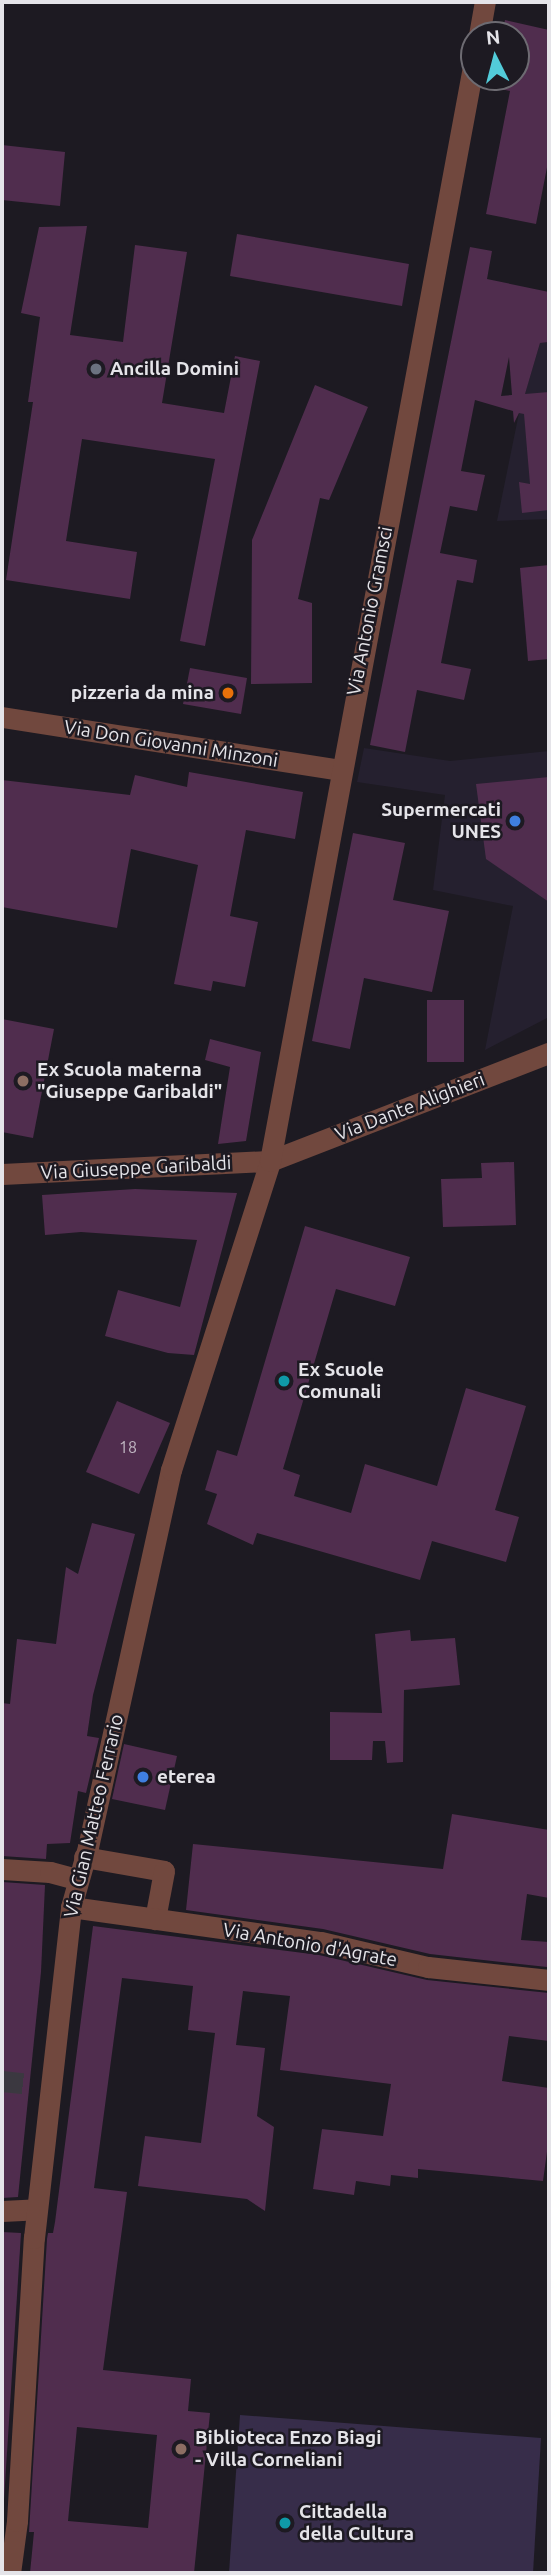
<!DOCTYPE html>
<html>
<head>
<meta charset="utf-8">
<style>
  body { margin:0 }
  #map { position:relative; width:551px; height:2575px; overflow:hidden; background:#1d1a22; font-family:Ubuntu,sans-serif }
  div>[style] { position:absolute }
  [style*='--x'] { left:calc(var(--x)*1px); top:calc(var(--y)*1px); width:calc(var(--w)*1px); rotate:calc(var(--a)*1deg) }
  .commercial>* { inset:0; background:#25202f }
  .green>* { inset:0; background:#372d4a }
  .building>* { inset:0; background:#502d4e }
  .minor-tunnel>* { height:21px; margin-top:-10.5px; transform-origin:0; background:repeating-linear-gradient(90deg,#3b3840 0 21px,transparent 0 31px) }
  .minor>* { height:21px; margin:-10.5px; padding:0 10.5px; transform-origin:10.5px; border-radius:10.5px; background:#71483e }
  .dots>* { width:19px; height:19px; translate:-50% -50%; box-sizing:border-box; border:4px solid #1d1a22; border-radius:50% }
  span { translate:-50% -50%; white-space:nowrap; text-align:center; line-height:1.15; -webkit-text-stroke:5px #1d1a22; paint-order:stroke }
  .number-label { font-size:16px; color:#c0b6c2 }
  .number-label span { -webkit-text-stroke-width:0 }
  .poi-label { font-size:19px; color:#e5e4e9; font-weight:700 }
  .left { translate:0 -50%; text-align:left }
  .right { translate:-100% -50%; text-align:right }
  .street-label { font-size:19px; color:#e5e4e9 }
  .frame { position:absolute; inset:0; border:4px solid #e5e4e9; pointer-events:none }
  .north { position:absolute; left:460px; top:21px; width:70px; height:70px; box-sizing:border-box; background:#1d1a22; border:2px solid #6d6b72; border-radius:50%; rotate:354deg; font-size:19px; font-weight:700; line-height:28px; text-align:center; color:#e5e4e9 }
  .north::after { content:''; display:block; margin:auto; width:24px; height:32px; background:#52cbd9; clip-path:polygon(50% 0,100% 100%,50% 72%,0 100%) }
</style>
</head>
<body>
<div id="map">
  <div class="commercial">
    <i style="clip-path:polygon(549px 342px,549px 519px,497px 521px,519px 413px,540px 343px)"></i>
    <i style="clip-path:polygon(364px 748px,450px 761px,549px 751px,549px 1017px,485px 1050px,513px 906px,433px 890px,445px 795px,357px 782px)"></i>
  </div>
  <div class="green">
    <i style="clip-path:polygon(240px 2415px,541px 2438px,533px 2573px,229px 2573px)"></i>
  </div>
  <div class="building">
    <i style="clip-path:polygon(505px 20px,549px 30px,549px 157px,536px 224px,486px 214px,510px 91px,491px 87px,493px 77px,516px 77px,516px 35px,502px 35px)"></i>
    <i style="clip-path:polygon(2px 145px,65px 152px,60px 206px,2px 200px)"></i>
    <i style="clip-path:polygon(87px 226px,70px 335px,123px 342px,135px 245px,187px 252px,162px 403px,224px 413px,235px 356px,260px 361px,205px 646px,180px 641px,215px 459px,82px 439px,66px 541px,137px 552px,130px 599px,6px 580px,33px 402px,28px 402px,40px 317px,21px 313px,39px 227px)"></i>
    <i style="clip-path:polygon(237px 234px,409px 264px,402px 306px,230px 276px)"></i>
    <i style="clip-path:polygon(evenodd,470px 247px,492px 251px,487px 279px,549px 292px,549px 342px,540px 343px,525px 394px,549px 392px,549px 510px,522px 513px,519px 482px,530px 484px,524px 414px,519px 413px,514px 423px,513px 411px,475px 400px,461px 471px,485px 475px,477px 511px,450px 506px,440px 553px,477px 560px,473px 583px,457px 580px,441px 663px,471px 669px,464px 700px,417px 690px,405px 752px,370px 745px,470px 247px,509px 357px,512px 395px,501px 396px,509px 357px)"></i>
    <i style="clip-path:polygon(315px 385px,368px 407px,329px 500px,320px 498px,298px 599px,312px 603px,312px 683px,251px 684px,252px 540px)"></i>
    <i style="clip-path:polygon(549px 565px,549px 659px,528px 661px,520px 568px)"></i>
    <i style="clip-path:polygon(190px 668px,247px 678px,241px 714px,183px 704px)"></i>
    <i style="clip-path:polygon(189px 772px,303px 792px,295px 839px,246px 830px,230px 916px,258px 922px,245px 987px,213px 981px,211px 991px,174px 984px,198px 865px,131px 849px,117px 928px,2px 907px,2px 780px,130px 795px,135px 775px,187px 787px)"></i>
    <i style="clip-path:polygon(549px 777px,549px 902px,486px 859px,476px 784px)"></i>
    <i style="clip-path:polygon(353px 833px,405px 843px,393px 900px,449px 911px,432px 992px,364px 978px,350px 1049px,312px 1041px)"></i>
    <i style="clip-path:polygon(427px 1000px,464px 1000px,464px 1062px,427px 1062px)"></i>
    <i style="clip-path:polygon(2px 1019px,54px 1029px,33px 1138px,2px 1132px)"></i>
    <i style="clip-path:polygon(210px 1039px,261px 1052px,246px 1141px,218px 1144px,230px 1067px,205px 1060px)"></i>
    <i style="clip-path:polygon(514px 1162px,516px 1225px,443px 1227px,441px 1179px,482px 1178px,481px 1163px)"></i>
    <i style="clip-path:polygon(135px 1189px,237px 1193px,194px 1355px,168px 1353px,105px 1336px,118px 1290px,180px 1307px,197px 1240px,81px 1232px,45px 1235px,42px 1195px)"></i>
    <i style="clip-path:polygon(305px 1226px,410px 1257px,395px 1306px,336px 1289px,283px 1469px,300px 1475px,294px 1496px,351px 1513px,365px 1464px,437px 1486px,466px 1388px,526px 1406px,495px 1510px,519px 1517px,506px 1562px,432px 1541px,420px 1580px,257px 1533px,253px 1545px,207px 1524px,217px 1494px,205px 1490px,217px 1450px,237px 1456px)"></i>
    <i style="clip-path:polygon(117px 1401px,170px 1423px,139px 1494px,86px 1472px)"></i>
    <i style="clip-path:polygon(92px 1523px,135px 1534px,93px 1695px,87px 1736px,99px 1738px,86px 1793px,78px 1791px,70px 1843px,47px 1844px,46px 1859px,2px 1856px,2px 1703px,10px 1704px,17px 1639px,56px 1644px,66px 1567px,78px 1574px)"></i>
    <i style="clip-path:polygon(410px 1630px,411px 1641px,455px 1638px,460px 1685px,404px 1690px,403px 1762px,387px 1763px,385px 1741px,373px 1741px,372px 1760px,330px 1760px,330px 1712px,382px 1713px,375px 1634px)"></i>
    <i style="clip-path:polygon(124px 1744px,177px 1756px,165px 1810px,112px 1799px)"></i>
    <i style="clip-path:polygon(452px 1814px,549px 1830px,549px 1898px,527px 1894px,521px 1940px,549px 1942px,547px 1967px,430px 1954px,323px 1929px,186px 1910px,193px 1844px,443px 1869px)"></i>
    <i style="clip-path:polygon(2px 1882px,45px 1885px,41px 1972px,18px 2197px,2px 2198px)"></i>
    <i style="clip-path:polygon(evenodd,93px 1926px,319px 1955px,427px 1980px,549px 1993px,549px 2041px,509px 2036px,502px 2081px,549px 2088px,549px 2137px,543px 2181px,418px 2169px,418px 2178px,391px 2175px,390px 2186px,356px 2181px,354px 2195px,313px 2189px,322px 2129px,383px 2136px,391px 2084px,280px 2070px,290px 1996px,243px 1991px,236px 2045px,265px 2048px,257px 2116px,274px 2127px,265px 2211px,247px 2199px,138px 2186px,145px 2136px,201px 2143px,215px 2033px,188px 2030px,193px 1986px,122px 1978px,94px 2188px,127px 2192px,103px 2370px,191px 2379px,188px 2411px,210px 2413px,194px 2573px,30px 2573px,34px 2532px,29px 2532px,47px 2239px,48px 2233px,53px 2233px,55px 2222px,93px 1926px,77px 2427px,157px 2435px,148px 2528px,68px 2521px,77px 2427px)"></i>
    <i style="clip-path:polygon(2px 2232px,21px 2233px,2px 2531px)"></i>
  </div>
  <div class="minor-tunnel">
    <i style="--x:2;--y:2081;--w:28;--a:6"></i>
  </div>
  <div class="minor">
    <i style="--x:479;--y:35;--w:34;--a:-80"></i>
    <i style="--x:2;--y:717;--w:342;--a:8.9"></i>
    <i style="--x:2;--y:1174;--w:268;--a:-2.8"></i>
    <i style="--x:270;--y:1161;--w:299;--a:-21.2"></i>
    <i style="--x:84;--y:1857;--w:81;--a:9.9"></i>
    <i style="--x:164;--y:1871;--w:49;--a:100.6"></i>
    <i style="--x:2;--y:1869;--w:48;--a:3.6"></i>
    <i style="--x:50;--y:1872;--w:28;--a:15"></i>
    <i style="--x:71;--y:1907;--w:252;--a:8"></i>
    <i style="--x:321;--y:1942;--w:110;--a:13.2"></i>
    <i style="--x:428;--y:1967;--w:122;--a:6.1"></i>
    <i style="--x:2;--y:2211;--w:35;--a:-3"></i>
    <i style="--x:10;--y:2573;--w:52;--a:-82.3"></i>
    <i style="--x:17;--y:2521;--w:284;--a:-86.6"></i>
    <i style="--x:34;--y:2238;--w:333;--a:-83.6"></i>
    <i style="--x:71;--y:1907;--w:62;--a:-74.2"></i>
    <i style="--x:88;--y:1847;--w:386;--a:-77.6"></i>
    <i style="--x:171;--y:1470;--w:324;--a:-72.2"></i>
    <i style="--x:270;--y:1161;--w:1119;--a:-79.49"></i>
  </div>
  <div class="dots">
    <i style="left:96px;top:369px;background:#6b7280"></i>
    <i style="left:228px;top:693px;background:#e8710a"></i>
    <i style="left:515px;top:821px;background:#3f7fe0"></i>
    <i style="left:23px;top:1081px;background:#8d6e63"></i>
    <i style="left:284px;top:1381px;background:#0f9aa8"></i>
    <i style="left:143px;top:1777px;background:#3f7fe0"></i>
    <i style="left:181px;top:2449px;background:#8d6e63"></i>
    <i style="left:285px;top:2523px;background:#0f9aa8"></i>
  </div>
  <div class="number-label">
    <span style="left:128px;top:1447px">18</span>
  </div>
  <div class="poi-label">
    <span class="left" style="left:110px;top:369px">Ancilla Domini</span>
    <span class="right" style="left:214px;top:693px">pizzeria da mina</span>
    <span class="right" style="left:501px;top:821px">Supermercati<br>UNES</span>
    <span class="left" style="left:37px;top:1081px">Ex Scuola materna<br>"Giuseppe Garibaldi"</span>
    <span class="left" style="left:298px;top:1381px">Ex Scuole<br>Comunali</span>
    <span class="left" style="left:157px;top:1777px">eterea</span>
    <span class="left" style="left:195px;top:2449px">Biblioteca Enzo Biagi<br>- Villa Corneliani</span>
    <span class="left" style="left:299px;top:2523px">Cittadella<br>della Cultura</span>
  </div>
  <div class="street-label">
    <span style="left:370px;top:611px;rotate:-79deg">Via Antonio Gramsci</span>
    <span style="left:171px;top:744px;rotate:9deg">Via Don Giovanni Minzoni</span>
    <span style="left:410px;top:1107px;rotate:-21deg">Via Dante Alighieri</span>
    <span style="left:136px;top:1168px;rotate:-3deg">Via Giuseppe Garibaldi</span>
    <span style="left:94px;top:1816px;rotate:-77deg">Via Gian Matteo Ferrario</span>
    <span style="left:310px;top:1945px;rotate:10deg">Via Antonio d'Agrate</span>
  </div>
  <div class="frame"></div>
  <div class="north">N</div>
</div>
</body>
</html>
